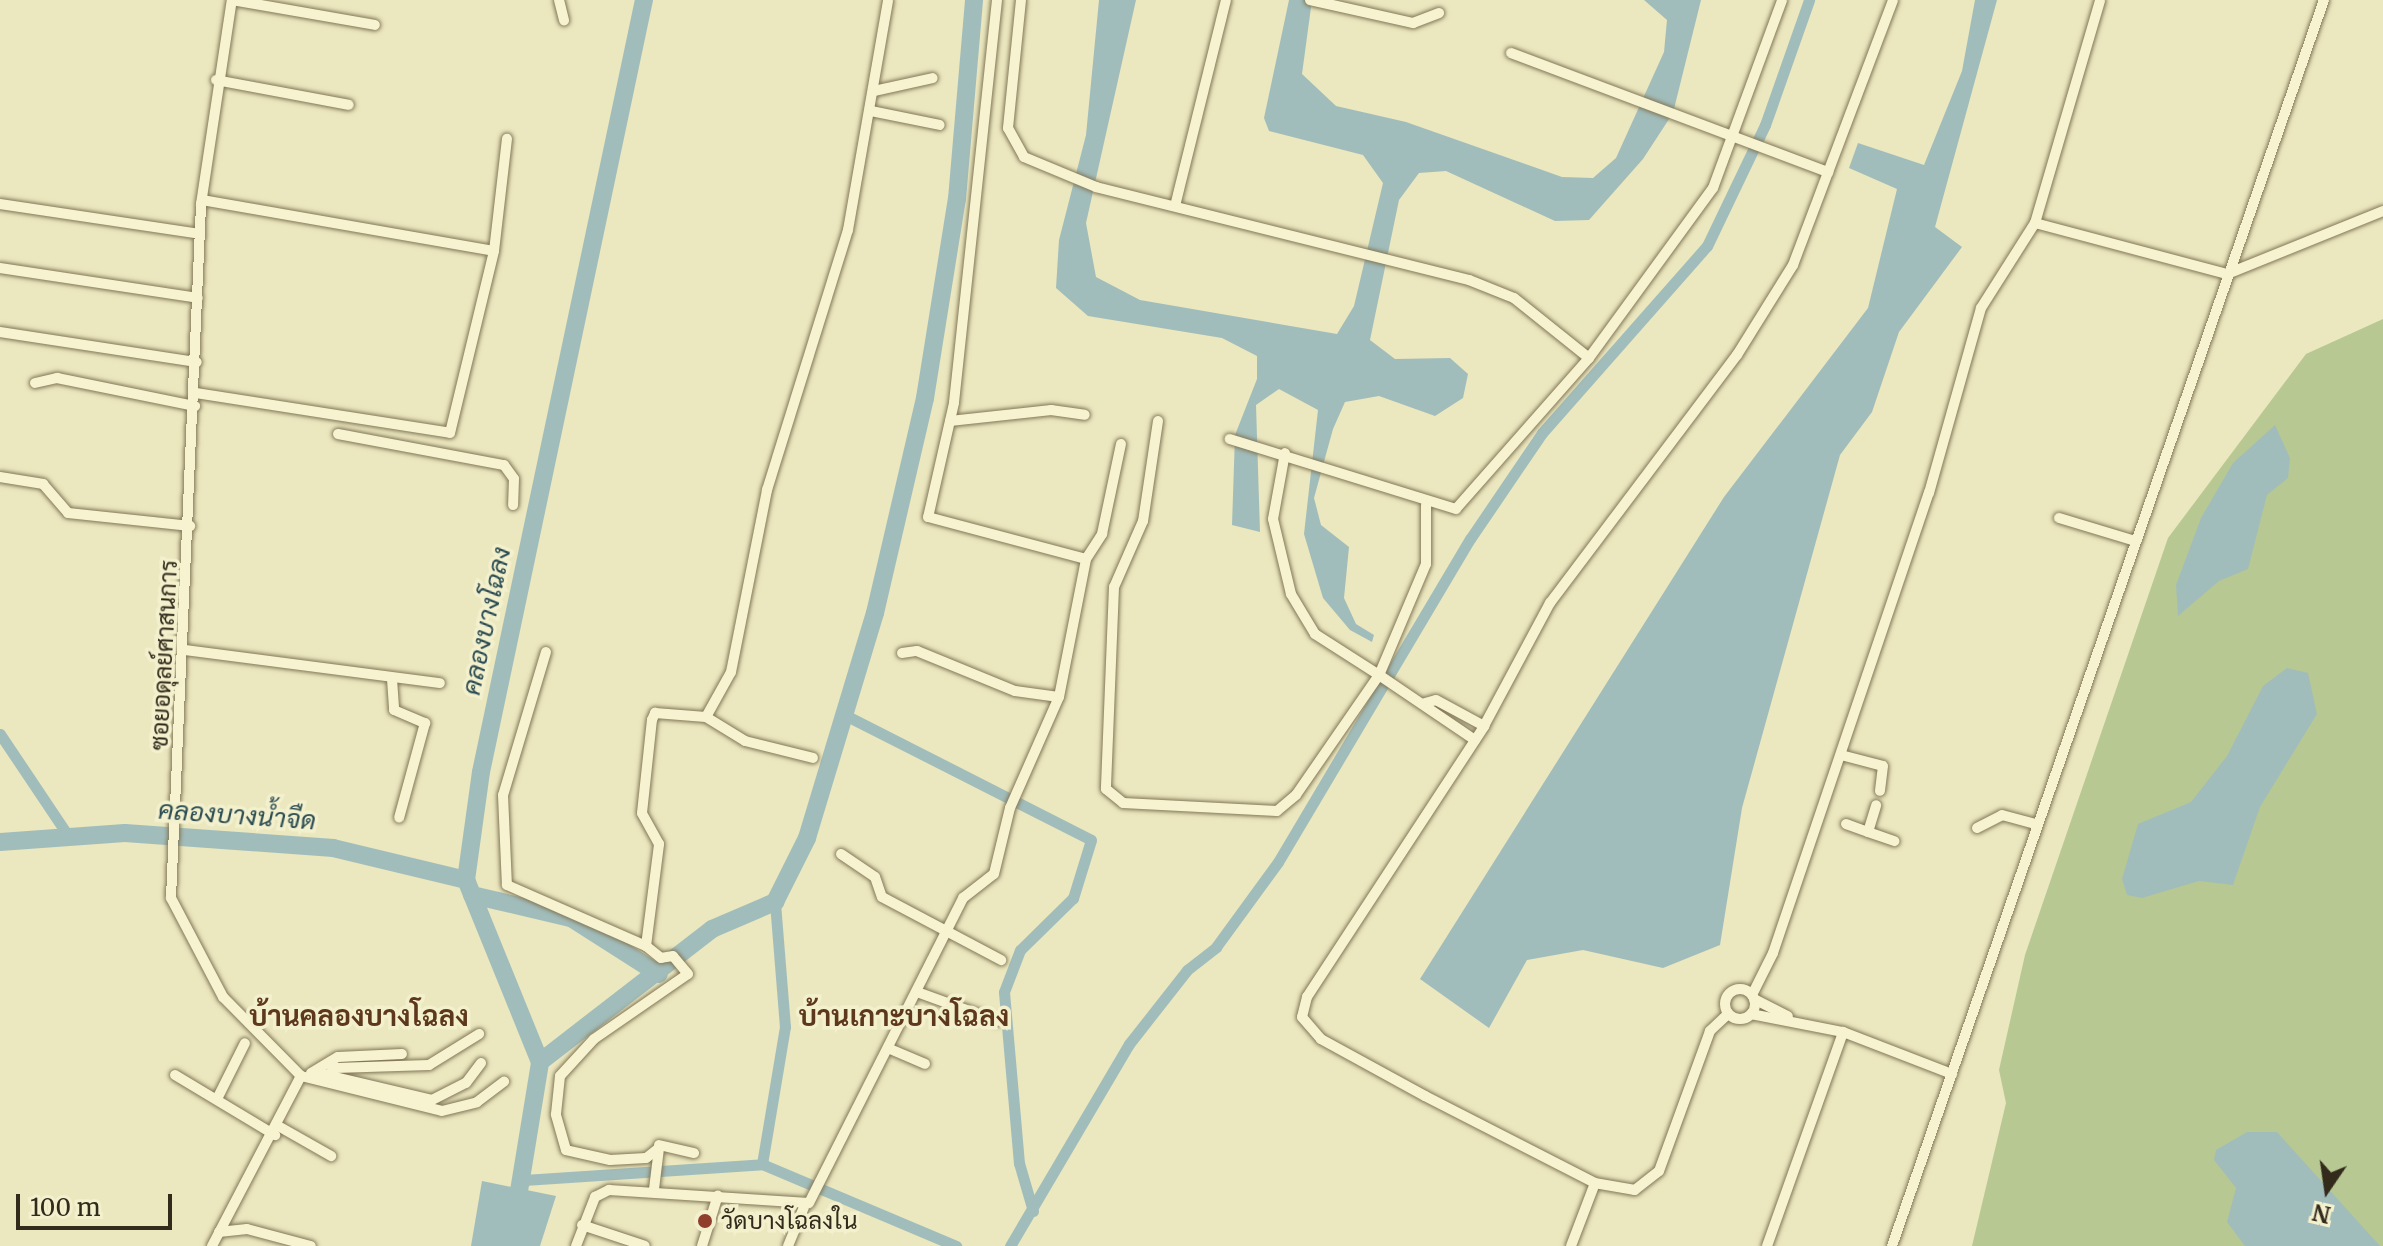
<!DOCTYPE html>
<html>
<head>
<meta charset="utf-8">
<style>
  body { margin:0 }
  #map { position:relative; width:2383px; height:1246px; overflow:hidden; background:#ebe7be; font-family:Merriweather,Sarabun,serif }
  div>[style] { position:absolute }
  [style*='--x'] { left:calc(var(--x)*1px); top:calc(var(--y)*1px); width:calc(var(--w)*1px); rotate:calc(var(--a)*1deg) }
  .green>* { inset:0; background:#b7c893 }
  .water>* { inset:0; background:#a1bdbb }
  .canal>* { height:11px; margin:-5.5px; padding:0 5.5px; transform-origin:5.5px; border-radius:5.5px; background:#a1bdbb }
  .river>* { height:18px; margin:-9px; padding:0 9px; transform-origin:9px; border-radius:9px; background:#a1bdbb }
  .roads { filter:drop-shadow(0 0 2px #827758) drop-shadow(0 0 2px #827758) }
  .street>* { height:10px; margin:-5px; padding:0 5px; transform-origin:5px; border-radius:5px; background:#f7f3d0 }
  .street>.ring { margin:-5px; padding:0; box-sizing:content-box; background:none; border:10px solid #f7f3d0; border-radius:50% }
  .dots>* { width:22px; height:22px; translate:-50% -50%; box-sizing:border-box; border:4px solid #f3f0cd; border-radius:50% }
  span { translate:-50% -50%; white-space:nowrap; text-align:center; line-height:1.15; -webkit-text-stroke:7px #f3f0cd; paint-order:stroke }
  .street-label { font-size:24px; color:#322b1c }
  .poi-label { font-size:24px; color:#322b1c }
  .left { translate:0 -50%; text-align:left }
  .water-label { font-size:26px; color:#2b4c52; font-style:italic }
  .quarter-label { font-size:28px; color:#5d381d; font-weight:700 }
  .north { position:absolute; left:2287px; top:1150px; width:80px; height:80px; -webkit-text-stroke:6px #f3f0cd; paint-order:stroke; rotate:193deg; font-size:22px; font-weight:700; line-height:32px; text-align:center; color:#322b1c }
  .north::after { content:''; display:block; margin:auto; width:28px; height:36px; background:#322b1c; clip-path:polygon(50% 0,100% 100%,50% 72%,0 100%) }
  .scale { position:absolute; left:16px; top:1194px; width:156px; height:36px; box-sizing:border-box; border:4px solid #322b1c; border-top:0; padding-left:10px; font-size:24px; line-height:28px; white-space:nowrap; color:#322b1c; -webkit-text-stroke:6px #f3f0cd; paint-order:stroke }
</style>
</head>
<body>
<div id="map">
  <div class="green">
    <i style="clip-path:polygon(2383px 319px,2383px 1246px,1972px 1246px,2006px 1103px,1999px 1070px,2025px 955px,2168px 538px,2306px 354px)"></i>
  </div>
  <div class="water">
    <i style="clip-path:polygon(1099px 0,1136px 0,1086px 223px,1096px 277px,1140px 300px,1337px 334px,1354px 306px,1383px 183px,1363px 155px,1269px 131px,1264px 118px,1289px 0,1312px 0,1302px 74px,1336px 106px,1406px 122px,1562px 177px,1593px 178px,1616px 158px,1664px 52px,1667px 20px,1644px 0,1701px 0,1673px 113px,1643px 159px,1589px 220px,1555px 221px,1446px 171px,1419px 173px,1399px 200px,1370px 340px,1395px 359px,1450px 358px,1468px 374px,1463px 398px,1435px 416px,1379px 396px,1345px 402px,1333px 429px,1314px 498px,1321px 525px,1349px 547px,1344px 598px,1356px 624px,1374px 635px,1372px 642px,1350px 630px,1323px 598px,1304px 534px,1318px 410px,1279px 389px,1256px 405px,1260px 532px,1232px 525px,1235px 435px,1257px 379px,1257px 356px,1222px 338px,1088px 316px,1056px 288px,1059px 240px,1086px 135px)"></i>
    <i style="clip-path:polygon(1975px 0,1997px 0,1935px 227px,1962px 247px,1899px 332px,1872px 412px,1840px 455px,1742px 808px,1720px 945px,1663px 968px,1583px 950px,1527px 960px,1489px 1028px,1420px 979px,1724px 497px,1868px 308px,1897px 189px,1849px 168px,1858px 143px,1924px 165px,1962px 71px)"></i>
    <i style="clip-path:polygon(2275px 425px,2290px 458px,2288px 478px,2267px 495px,2248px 569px,2219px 581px,2178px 616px,2176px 585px,2201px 518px,2233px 463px)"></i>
    <i style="clip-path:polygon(2287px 668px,2308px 673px,2317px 714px,2260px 807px,2233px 885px,2199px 881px,2142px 898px,2127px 895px,2122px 879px,2138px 824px,2191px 802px,2227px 756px,2263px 686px)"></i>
    <i style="clip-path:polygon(2247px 1132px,2277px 1132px,2380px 1246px,2245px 1246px,2227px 1222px,2236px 1188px,2214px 1160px,2216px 1150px)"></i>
    <i style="clip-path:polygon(482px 1181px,556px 1196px,540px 1246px,471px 1246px)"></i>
  </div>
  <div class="canal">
    <i style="--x:841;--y:713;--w:280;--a:26.9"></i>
    <i style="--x:1091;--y:840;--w:61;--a:107.2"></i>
    <i style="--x:1073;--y:898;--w:74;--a:135.5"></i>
    <i style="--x:1020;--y:950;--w:45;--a:110.9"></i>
    <i style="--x:1004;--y:992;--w:172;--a:85"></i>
    <i style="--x:1019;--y:1163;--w:50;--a:73.7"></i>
    <i style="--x:0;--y:734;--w:124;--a:56.2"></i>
    <i style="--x:762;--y:1164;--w:139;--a:-80.5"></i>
    <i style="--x:785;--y:1027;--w:125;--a:-94.6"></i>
    <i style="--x:524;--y:1180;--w:239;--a:-3.8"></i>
    <i style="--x:762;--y:1164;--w:211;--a:22.9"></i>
    <i style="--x:1010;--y:1246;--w:234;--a:-59.5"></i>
    <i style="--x:1129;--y:1044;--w:94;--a:-51.9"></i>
    <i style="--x:1187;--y:970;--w:37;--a:-38"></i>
    <i style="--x:1216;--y:947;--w:105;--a:-53.9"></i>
    <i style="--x:1278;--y:862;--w:376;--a:-59.3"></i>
    <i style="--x:1470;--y:539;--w:128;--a:-55.8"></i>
    <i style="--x:1542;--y:433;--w:249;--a:-48.6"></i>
    <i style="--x:1707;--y:246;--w:134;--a:-64.4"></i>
    <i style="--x:1765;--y:125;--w:133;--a:-70.6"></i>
  </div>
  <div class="river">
    <i style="--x:0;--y:842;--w:125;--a:-4.1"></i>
    <i style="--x:125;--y:833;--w:209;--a:4.1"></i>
    <i style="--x:333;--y:848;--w:137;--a:13.5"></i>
    <i style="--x:472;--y:895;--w:102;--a:13.1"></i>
    <i style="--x:571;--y:918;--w:104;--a:32.5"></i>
    <i style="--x:540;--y:1062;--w:217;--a:-37.7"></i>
    <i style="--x:712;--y:929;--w:69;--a:-23.2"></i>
    <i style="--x:775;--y:902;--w:72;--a:-63.4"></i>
    <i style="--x:807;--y:838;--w:235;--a:-73.2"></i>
    <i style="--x:875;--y:613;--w:221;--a:-76.9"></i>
    <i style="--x:925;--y:398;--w:202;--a:-80.9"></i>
    <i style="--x:957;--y:199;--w:200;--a:-85.1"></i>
    <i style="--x:510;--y:1246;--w:186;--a:-80.7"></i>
    <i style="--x:540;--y:1062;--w:196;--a:-112.1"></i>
    <i style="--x:466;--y:880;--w:109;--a:-82.1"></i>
    <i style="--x:481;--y:772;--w:789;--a:-78.08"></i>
  </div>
  <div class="roads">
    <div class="street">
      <i style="--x:232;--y:0;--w:145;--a:9.9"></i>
      <i style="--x:559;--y:0;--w:21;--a:76"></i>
      <i style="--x:997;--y:0;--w:405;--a:96.1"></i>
      <i style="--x:954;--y:403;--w:117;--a:102.8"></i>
      <i style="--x:928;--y:517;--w:163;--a:14.9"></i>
      <i style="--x:1021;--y:0;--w:129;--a:95.8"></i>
      <i style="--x:1008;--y:128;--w:33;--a:61"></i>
      <i style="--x:1024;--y:157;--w:78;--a:22.6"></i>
      <i style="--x:1096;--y:187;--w:384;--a:14"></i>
      <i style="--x:1469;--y:280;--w:48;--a:21.8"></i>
      <i style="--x:1514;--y:298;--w:96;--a:38.7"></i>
      <i style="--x:1589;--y:358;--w:201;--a:131.4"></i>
      <i style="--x:1456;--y:509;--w:237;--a:-162.8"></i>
      <i style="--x:1310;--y:0;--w:106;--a:12.6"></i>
      <i style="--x:1413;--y:23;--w:28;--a:-21"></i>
      <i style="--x:1511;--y:53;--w:339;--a:20.6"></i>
      <i style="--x:216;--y:80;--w:135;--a:10.6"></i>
      <i style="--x:874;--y:91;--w:60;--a:-12.4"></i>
      <i style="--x:871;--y:111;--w:70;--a:11.5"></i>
      <i style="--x:202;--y:200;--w:296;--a:9.9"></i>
      <i style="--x:0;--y:204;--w:202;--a:8.5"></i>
      <i style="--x:1175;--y:206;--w:212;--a:-76.1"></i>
      <i style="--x:2035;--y:223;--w:199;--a:14.9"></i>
      <i style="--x:2227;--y:274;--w:168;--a:-22"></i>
      <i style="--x:0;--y:268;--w:200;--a:8.6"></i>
      <i style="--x:0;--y:332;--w:199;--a:8.7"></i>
      <i style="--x:1589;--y:358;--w:210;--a:-53.9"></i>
      <i style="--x:1713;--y:188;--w:200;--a:-69.8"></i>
      <i style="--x:35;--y:383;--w:23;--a:-13"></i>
      <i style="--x:57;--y:378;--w:141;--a:11.5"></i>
      <i style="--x:196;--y:393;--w:257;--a:8.9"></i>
      <i style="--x:450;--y:433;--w:187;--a:-76.4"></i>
      <i style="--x:494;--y:251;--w:113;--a:-83.4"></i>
      <i style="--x:950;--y:421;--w:102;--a:-6.2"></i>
      <i style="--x:1051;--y:410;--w:34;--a:8"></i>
      <i style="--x:1158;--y:421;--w:101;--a:98.5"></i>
      <i style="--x:1143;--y:521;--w:72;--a:113.7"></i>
      <i style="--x:1114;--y:587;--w:202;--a:92.3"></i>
      <i style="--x:1106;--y:789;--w:22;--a:39"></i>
      <i style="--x:1123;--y:803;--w:154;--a:3"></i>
      <i style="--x:1277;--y:811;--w:25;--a:-40"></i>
      <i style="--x:1296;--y:795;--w:146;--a:-55.3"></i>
      <i style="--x:1379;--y:675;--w:76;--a:-147.4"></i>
      <i style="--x:1315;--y:634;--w:47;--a:-121"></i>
      <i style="--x:1291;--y:594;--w:77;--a:-103.5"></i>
      <i style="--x:1273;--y:519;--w:67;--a:-79.7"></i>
      <i style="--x:338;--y:434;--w:169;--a:10.6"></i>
      <i style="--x:504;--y:465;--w:17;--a:54"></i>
      <i style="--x:514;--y:479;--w:26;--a:92"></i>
      <i style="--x:0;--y:477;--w:44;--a:9.2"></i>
      <i style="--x:43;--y:484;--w:38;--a:49"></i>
      <i style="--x:68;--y:513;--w:123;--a:6.1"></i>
      <i style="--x:1426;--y:505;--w:59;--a:90"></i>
      <i style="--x:1426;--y:564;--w:121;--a:112.9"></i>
      <i style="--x:1379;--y:675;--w:116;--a:34.1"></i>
      <i style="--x:2059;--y:518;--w:79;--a:16.8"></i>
      <i style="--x:185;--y:650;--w:257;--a:7.4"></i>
      <i style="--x:546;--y:652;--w:149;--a:106.7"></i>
      <i style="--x:503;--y:795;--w:90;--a:87.5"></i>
      <i style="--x:507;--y:885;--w:152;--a:23.7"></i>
      <i style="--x:902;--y:653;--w:15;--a:-8"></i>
      <i style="--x:917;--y:651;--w:106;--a:22.2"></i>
      <i style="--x:1015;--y:691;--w:44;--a:7.8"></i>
      <i style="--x:392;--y:679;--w:31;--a:86"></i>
      <i style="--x:394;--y:710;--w:34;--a:23"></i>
      <i style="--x:425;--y:723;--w:98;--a:105.3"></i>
      <i style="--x:1425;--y:703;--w:11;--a:-15"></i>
      <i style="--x:1436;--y:700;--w:55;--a:28.4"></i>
      <i style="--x:706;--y:717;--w:46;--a:31.6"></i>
      <i style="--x:745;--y:741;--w:70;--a:14"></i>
      <i style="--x:1841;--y:755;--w:43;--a:14.7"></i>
      <i style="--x:1883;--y:766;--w:25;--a:97"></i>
      <i style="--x:1846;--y:824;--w:23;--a:20"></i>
      <i style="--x:1868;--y:832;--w:28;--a:-73"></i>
      <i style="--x:1977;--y:828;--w:28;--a:-27"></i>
      <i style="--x:2002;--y:815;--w:35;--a:15"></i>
      <i style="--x:1868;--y:832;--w:28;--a:19"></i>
      <i style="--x:841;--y:854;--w:41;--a:34.1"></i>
      <i style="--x:875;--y:877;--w:21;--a:71"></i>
      <i style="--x:882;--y:897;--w:135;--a:27.9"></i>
      <i class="ring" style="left:1725px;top:989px;width:20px;height:20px"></i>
      <i style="--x:917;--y:992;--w:85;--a:19.9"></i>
      <i style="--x:1752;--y:995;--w:47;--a:-63.4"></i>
      <i style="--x:1773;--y:953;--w:486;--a:-71.3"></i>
      <i style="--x:1929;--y:493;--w:192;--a:-74.3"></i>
      <i style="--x:1981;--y:308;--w:101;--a:-57.6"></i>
      <i style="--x:2035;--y:223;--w:232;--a:-73.7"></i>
      <i style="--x:1754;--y:999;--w:38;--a:27"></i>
      <i style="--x:1728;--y:1014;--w:25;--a:137"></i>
      <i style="--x:1710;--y:1031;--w:149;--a:110"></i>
      <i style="--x:1659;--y:1171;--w:31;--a:142"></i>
      <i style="--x:1635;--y:1190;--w:41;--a:-170.1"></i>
      <i style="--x:1595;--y:1183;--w:191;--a:-152.9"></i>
      <i style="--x:1425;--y:1096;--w:119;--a:-151.3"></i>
      <i style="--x:1321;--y:1039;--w:29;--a:-131"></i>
      <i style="--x:1302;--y:1017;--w:21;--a:-76"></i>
      <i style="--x:1307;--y:997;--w:324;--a:-56.8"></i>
      <i style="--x:1484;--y:726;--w:140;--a:-61.8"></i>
      <i style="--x:1550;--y:603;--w:311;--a:-53"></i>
      <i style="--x:1737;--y:355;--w:106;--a:-58.1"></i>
      <i style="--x:1793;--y:265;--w:283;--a:-69.3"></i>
      <i style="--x:1751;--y:1014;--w:94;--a:11.1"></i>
      <i style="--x:1843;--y:1032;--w:117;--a:21.1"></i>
      <i style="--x:890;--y:1049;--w:38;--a:23"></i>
      <i style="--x:314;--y:1072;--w:121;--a:13.3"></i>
      <i style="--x:432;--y:1100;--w:38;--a:-27"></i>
      <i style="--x:466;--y:1083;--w:25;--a:-53"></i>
      <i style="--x:311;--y:1073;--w:31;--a:-31"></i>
      <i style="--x:338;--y:1057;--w:64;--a:-2.7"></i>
      <i style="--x:175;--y:1075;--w:117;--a:31"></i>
      <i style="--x:301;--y:1076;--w:145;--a:13.9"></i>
      <i style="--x:442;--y:1111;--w:36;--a:-14"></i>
      <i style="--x:477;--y:1102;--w:34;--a:-37"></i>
      <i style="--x:327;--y:1076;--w:11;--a:-45"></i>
      <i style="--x:335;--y:1068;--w:94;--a:-1.8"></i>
      <i style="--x:429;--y:1065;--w:59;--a:-31.8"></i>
      <i style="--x:218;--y:1097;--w:60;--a:-63.4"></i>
      <i style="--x:280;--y:1127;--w:59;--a:29.6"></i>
      <i style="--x:659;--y:1145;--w:36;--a:13"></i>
      <i style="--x:659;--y:1148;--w:16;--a:142"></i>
      <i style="--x:646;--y:1158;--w:36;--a:177"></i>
      <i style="--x:610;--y:1160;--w:45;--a:-167.2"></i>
      <i style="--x:566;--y:1150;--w:37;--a:-106"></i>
      <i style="--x:556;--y:1114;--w:38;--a:-84"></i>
      <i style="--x:560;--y:1076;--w:50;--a:-47.4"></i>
      <i style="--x:594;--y:1039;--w:114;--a:-34.7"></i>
      <i style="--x:688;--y:974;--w:23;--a:-130"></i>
      <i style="--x:673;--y:956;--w:12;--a:171"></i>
      <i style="--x:661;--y:958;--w:19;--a:-141"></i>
      <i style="--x:646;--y:946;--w:103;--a:-82.7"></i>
      <i style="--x:659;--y:844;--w:35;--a:-119"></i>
      <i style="--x:642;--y:813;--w:94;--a:-83.9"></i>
      <i style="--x:652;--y:720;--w:8;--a:-67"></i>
      <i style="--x:655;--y:713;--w:51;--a:4.5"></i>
      <i style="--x:706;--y:717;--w:51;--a:-60.9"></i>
      <i style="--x:731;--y:672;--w:186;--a:-78.8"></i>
      <i style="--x:767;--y:490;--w:272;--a:-72.7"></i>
      <i style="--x:848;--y:230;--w:233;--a:-80.1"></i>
      <i style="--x:654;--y:1189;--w:41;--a:-83"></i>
      <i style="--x:582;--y:1225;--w:66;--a:18.4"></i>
      <i style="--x:219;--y:1232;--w:28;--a:-6"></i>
      <i style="--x:247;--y:1229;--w:66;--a:14.9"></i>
      <i style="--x:212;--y:1246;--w:192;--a:-62.4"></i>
      <i style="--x:301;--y:1076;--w:111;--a:-134.6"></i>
      <i style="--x:223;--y:997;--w:112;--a:-117.7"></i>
      <i style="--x:171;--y:898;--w:695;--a:-87.52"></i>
      <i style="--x:201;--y:204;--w:206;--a:-81.4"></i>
      <i style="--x:576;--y:1246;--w:53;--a:-68.8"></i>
      <i style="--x:595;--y:1197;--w:16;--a:-27"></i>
      <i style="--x:609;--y:1190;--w:200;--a:3.7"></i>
      <i style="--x:809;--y:1203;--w:342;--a:-63.2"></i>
      <i style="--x:963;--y:898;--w:39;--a:-38"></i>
      <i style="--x:994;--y:874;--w:68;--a:-76.4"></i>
      <i style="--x:1010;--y:808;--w:121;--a:-66.2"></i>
      <i style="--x:1059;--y:697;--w:141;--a:-78.9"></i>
      <i style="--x:1086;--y:559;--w:30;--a:-57"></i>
      <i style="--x:1102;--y:534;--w:92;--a:-78.1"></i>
      <i style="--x:702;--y:1246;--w:53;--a:-72.6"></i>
      <i style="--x:788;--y:1246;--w:42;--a:-67.7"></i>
      <i style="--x:1571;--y:1246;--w:67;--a:-69.1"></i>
      <i style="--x:1767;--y:1246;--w:227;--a:-70.4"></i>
      <i style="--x:1892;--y:1246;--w:1319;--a:-70.88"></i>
    </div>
  </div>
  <div class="dots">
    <i style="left:705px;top:1221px;background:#8f3f2b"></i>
  </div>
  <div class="street-label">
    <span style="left:164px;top:655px;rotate:-87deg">ซอยอดุลย์ศาสนการ</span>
  </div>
  <div class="poi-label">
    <span class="left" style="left:721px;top:1221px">วัดบางโฉลงใน</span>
  </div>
  <div class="water-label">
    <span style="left:486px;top:621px;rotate:-78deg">คลองบางโฉลง</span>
    <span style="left:237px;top:815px;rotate:4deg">คลองบางน้ำจืด</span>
  </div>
  <div class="quarter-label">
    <span style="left:359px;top:1016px">บ้านคลองบางโฉลง</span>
    <span style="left:904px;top:1016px">บ้านเกาะบางโฉลง</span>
  </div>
  <div class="north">N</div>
  <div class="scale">100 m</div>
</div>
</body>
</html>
